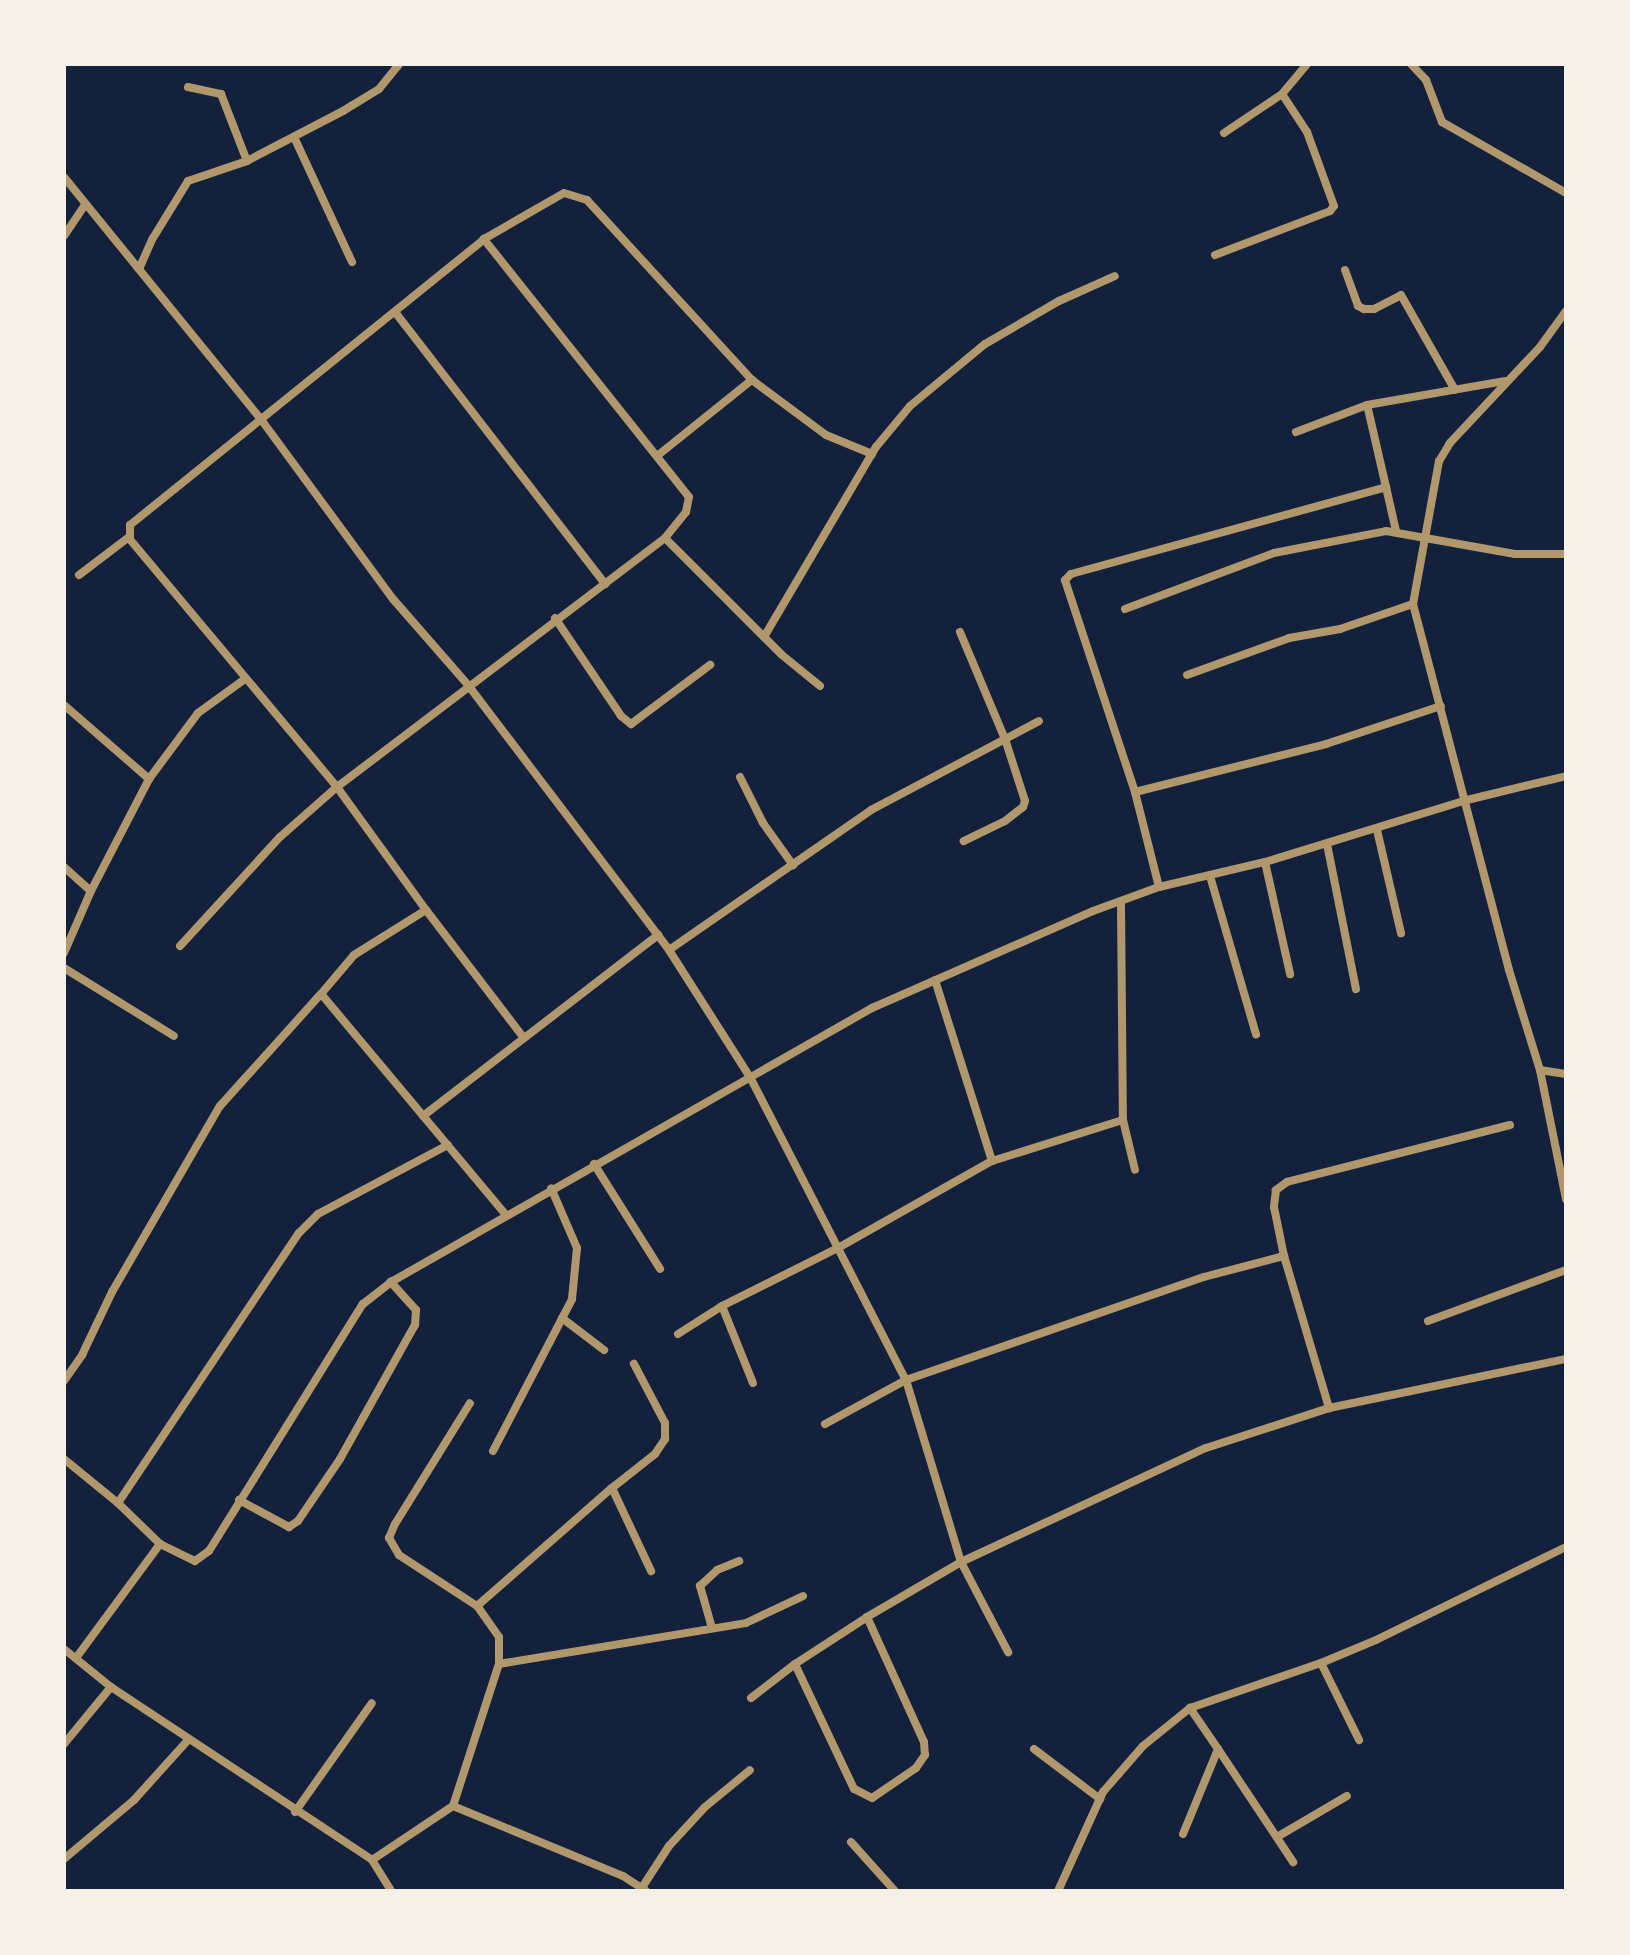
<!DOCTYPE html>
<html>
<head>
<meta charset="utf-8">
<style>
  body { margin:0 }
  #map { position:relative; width:1630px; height:1955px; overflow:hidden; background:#14213d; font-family:Inter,sans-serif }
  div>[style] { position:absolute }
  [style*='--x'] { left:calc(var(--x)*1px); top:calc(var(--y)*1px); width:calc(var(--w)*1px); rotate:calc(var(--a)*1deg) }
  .minor>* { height:8px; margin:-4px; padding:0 4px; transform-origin:4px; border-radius:4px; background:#b1986c }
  span { translate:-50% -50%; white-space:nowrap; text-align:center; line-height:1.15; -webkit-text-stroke:6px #f6f1e7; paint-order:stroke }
  .frame { position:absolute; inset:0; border:66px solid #f6f1e7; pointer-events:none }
</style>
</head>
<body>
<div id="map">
  <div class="minor">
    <i style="--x:1411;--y:64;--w:22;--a:47"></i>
    <i style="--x:1426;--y:80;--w:45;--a:69.1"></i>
    <i style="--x:1442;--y:122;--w:143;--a:29.8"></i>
    <i style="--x:188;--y:87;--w:34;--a:12"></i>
    <i style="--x:221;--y:94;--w:72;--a:68.8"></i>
    <i style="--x:1224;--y:133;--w:70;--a:-33.9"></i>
    <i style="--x:1282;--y:94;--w:39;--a:-50"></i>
    <i style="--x:294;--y:137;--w:138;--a:65.1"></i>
    <i style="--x:64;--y:177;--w:311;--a:50.9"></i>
    <i style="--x:260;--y:418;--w:225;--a:53.7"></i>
    <i style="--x:393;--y:599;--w:114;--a:48.9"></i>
    <i style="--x:468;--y:685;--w:333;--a:52.8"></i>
    <i style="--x:669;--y:950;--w:151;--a:57.5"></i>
    <i style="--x:750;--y:1077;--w:341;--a:62.8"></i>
    <i style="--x:906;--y:1380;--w:190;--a:73.2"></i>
    <i style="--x:961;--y:1562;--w:102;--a:62.4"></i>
    <i style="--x:64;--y:236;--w:37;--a:-56"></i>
    <i style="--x:1215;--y:255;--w:123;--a:-20.9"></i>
    <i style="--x:1330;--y:211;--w:6;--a:-51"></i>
    <i style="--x:1334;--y:206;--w:79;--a:-110"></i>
    <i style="--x:1307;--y:132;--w:45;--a:-123.3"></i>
    <i style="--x:139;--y:269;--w:34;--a:-66"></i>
    <i style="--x:153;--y:238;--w:67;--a:-58.4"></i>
    <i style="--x:188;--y:181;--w:62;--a:-18.7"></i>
    <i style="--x:247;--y:161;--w:108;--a:-27.5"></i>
    <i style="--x:343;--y:111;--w:42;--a:-31.4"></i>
    <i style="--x:379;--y:89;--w:32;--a:-51"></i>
    <i style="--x:1345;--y:270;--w:38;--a:70"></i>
    <i style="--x:1358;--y:306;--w:7;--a:27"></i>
    <i style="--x:1364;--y:309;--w:10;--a:0"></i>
    <i style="--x:1374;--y:309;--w:30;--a:-27"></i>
    <i style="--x:1401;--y:295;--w:109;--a:60.4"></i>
    <i style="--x:1566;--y:311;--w:44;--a:125.8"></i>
    <i style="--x:1540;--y:347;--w:132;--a:133.2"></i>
    <i style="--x:1450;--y:443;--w:21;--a:121"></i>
    <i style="--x:1439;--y:461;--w:145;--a:100.3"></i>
    <i style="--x:1413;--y:604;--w:378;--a:75.3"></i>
    <i style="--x:1509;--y:970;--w:105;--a:72.8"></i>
    <i style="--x:1540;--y:1070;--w:132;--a:78.6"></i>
    <i style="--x:395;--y:312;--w:344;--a:52.3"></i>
    <i style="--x:1296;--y:432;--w:76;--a:-20.8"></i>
    <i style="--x:1367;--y:405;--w:139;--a:-9.9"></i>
    <i style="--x:657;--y:456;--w:122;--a:-38.7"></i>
    <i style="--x:1386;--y:487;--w:45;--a:77.2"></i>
    <i style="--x:665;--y:538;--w:165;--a:45"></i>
    <i style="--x:782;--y:655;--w:49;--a:39.2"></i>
    <i style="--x:79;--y:575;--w:63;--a:-37.2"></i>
    <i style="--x:1125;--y:609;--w:159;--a:-20.6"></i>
    <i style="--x:1274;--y:553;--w:114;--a:-11.1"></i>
    <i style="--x:1386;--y:531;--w:131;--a:10.1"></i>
    <i style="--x:1515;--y:554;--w:51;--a:0"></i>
    <i style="--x:555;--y:618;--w:118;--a:56"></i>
    <i style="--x:621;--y:716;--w:13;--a:39"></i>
    <i style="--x:631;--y:724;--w:99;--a:-36.8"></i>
    <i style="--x:960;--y:632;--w:116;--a:67.2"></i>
    <i style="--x:1005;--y:739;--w:65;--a:72.1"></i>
    <i style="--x:1025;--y:801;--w:6;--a:108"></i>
    <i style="--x:1023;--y:807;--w:23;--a:142"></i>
    <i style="--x:1005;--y:821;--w:46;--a:154"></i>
    <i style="--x:764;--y:637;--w:221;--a:-59.5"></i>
    <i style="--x:876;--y:447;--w:53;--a:-50.3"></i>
    <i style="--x:910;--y:406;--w:97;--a:-39.6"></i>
    <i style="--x:985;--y:344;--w:86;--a:-30.2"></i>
    <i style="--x:1059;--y:301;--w:61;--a:-24.1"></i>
    <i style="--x:1187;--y:675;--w:109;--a:-19.9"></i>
    <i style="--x:1289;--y:638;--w:52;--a:-10"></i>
    <i style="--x:1340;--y:629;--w:77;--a:-18.9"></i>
    <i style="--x:64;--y:705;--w:113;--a:41"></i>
    <i style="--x:740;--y:777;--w:51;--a:63.4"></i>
    <i style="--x:763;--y:823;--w:52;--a:54.5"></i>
    <i style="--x:1135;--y:792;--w:197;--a:-14.1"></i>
    <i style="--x:1326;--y:744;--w:121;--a:-18.3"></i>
    <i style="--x:1377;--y:830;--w:106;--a:76.9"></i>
    <i style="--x:1327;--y:844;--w:148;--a:78.7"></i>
    <i style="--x:1265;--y:862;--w:115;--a:77.4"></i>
    <i style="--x:64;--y:867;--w:36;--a:42"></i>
    <i style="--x:1210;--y:876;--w:165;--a:73.8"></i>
    <i style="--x:1159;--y:887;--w:98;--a:-104.2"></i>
    <i style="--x:1135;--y:792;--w:223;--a:-108.3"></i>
    <i style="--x:1065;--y:580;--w:8;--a:-45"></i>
    <i style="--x:1071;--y:574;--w:327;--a:-15.4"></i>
    <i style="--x:1386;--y:487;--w:84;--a:-103"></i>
    <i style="--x:1121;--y:903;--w:217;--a:89.5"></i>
    <i style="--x:1123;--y:1120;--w:51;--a:76.5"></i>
    <i style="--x:426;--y:910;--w:161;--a:52.6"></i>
    <i style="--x:180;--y:946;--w:148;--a:-47.5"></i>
    <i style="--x:280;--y:837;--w:76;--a:-41.3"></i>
    <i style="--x:337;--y:787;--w:412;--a:-37.2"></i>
    <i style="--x:665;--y:538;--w:33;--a:-51"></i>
    <i style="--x:686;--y:512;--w:15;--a:-79"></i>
    <i style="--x:689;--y:497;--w:330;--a:-128.5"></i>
    <i style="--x:669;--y:950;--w:246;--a:-34.7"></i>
    <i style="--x:871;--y:810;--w:190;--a:-27.9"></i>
    <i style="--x:64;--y:953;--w:68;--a:-66.5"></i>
    <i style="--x:91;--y:891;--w:126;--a:-62.6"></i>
    <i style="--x:149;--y:779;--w:82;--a:-53.4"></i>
    <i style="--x:198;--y:713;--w:58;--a:-35.9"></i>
    <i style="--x:64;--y:968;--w:129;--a:31.7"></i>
    <i style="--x:935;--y:980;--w:190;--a:72.5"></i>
    <i style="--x:1540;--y:1070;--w:26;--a:9"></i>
    <i style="--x:423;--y:1116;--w:297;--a:-37.6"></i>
    <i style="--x:1510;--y:1125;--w:230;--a:165.7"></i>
    <i style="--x:1287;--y:1182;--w:14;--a:144"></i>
    <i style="--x:1276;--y:1190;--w:17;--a:97"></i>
    <i style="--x:1274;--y:1207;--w:50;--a:78.5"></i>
    <i style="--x:1284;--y:1256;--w:159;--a:73.5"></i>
    <i style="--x:1329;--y:1408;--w:242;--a:-11.7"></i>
    <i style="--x:594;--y:1164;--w:124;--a:57.8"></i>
    <i style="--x:506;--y:1215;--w:288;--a:-129.9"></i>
    <i style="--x:321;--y:994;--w:51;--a:-49.8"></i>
    <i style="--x:354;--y:955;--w:85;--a:-32"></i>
    <i style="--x:426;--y:910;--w:152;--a:-125.9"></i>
    <i style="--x:337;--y:787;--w:323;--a:-129.9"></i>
    <i style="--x:130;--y:539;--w:14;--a:-90"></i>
    <i style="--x:130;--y:525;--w:455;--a:-38.9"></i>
    <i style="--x:484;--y:239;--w:92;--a:-29.9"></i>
    <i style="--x:564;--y:193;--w:24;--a:17"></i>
    <i style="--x:587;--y:200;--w:244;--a:47.5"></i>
    <i style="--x:752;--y:380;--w:92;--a:36.6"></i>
    <i style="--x:826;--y:435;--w:50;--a:22.4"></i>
    <i style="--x:722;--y:1306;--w:83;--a:68.1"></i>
    <i style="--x:562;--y:1318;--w:53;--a:37.3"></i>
    <i style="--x:1428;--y:1321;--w:147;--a:-20.3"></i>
    <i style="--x:678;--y:1334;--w:52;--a:-32.5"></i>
    <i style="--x:722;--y:1306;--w:130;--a:-26.6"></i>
    <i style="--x:838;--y:1248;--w:177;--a:-29.5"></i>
    <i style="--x:992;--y:1161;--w:137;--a:-17.4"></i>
    <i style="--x:64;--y:1381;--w:32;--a:-55"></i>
    <i style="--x:82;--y:1355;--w:70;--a:-64.5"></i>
    <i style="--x:112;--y:1292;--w:215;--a:-59.9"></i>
    <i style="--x:220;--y:1106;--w:151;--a:-48"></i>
    <i style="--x:825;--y:1424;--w:92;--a:-28.5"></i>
    <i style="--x:906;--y:1380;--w:315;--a:-19.1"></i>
    <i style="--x:1204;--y:1277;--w:83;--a:-14.7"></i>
    <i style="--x:493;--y:1451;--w:171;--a:-62.5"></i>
    <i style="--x:572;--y:1299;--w:51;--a:-84.4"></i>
    <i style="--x:577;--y:1248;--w:65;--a:-113.4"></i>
    <i style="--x:64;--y:1459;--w:70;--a:39.2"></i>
    <i style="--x:118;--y:1503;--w:59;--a:44.3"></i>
    <i style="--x:612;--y:1488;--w:55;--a:-38.3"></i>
    <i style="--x:655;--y:1454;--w:18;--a:-56"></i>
    <i style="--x:665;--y:1439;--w:16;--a:-90"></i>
    <i style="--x:665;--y:1423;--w:67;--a:-117.7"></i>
    <i style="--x:239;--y:1500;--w:57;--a:28.4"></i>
    <i style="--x:289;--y:1527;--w:11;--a:-34"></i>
    <i style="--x:298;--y:1521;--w:75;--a:-55.9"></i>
    <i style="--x:340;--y:1459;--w:154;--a:-60.8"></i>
    <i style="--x:415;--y:1325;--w:15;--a:-86"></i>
    <i style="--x:416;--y:1310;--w:38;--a:-132"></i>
    <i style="--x:118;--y:1503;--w:325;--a:-56.2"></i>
    <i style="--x:299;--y:1233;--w:27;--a:-45"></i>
    <i style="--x:318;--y:1214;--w:147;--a:-28"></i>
    <i style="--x:477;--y:1606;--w:179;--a:-41.2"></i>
    <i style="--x:612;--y:1488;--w:92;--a:64.8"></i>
    <i style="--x:867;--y:1617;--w:137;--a:65.5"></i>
    <i style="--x:924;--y:1742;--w:13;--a:86"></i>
    <i style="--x:925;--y:1755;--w:16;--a:125"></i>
    <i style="--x:916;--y:1768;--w:53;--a:145.7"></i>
    <i style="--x:872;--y:1798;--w:20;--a:-153"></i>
    <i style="--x:854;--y:1789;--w:138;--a:-115.3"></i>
    <i style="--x:795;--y:1664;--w:86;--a:-33.1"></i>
    <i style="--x:867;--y:1617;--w:109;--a:-30.3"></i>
    <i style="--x:961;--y:1562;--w:270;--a:-25"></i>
    <i style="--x:1206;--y:1448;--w:129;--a:-18"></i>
    <i style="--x:712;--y:1628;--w:44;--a:-105.9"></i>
    <i style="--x:700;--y:1586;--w:23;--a:-43"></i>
    <i style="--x:717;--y:1570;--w:24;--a:-22"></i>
    <i style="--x:64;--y:1649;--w:60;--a:39"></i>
    <i style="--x:111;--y:1687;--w:313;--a:33.5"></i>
    <i style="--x:372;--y:1860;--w:36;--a:58"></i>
    <i style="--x:76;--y:1658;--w:142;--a:-53.6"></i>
    <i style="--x:160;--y:1544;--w:39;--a:26"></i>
    <i style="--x:195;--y:1561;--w:17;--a:-36"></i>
    <i style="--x:209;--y:1551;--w:291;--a:-58.1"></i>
    <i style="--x:363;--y:1304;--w:36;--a:-38"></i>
    <i style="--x:391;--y:1282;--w:554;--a:-29.67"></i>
    <i style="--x:872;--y:1008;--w:241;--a:-23.7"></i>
    <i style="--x:1093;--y:911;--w:70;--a:-20"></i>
    <i style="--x:1159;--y:887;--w:109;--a:-13.3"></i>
    <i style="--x:1265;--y:862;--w:211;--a:-17.1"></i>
    <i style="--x:1467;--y:800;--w:102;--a:-13.6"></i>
    <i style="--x:1321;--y:1663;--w:86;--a:63.7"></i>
    <i style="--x:499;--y:1664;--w:250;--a:-9.4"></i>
    <i style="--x:746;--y:1623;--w:63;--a:-25.3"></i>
    <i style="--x:751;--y:1698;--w:56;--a:-37.7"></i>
    <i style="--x:64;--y:1744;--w:74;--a:-50.5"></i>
    <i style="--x:1034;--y:1749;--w:83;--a:37.1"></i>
    <i style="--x:1218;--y:1749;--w:136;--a:56.4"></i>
    <i style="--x:453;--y:1806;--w:184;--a:22.4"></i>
    <i style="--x:623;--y:1876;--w:27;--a:33"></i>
    <i style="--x:295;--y:1812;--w:133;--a:-54.8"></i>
    <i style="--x:1183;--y:1834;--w:92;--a:-67.6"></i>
    <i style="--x:1218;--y:1749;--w:50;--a:-124.3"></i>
    <i style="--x:1277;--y:1837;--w:81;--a:-30.4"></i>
    <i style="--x:851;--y:1842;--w:66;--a:48.1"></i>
    <i style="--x:64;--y:1859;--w:92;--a:-40.1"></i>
    <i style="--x:134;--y:1800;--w:82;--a:-48"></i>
    <i style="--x:372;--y:1860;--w:97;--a:-33.7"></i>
    <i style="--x:453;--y:1806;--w:149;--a:-72.1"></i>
    <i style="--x:499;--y:1664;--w:27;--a:-90"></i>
    <i style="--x:499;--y:1637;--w:38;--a:-125"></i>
    <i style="--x:477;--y:1606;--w:93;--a:-146.8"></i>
    <i style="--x:399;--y:1555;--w:20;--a:-120"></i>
    <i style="--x:389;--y:1538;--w:15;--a:-67"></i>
    <i style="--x:395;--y:1524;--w:142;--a:-58.2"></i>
    <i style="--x:643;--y:1886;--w:48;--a:-57"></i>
    <i style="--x:669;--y:1846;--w:53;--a:-47.3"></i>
    <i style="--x:705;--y:1807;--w:58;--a:-39.4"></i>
    <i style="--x:1058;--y:1891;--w:109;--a:-65.6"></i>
    <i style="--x:1103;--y:1792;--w:61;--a:-49"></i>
    <i style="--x:1143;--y:1746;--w:60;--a:-39"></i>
    <i style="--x:1190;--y:1708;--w:139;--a:-19"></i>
    <i style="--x:1321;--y:1663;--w:60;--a:-22.7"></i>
    <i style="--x:1376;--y:1640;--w:212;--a:-26.1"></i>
  </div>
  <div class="frame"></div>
</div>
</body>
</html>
